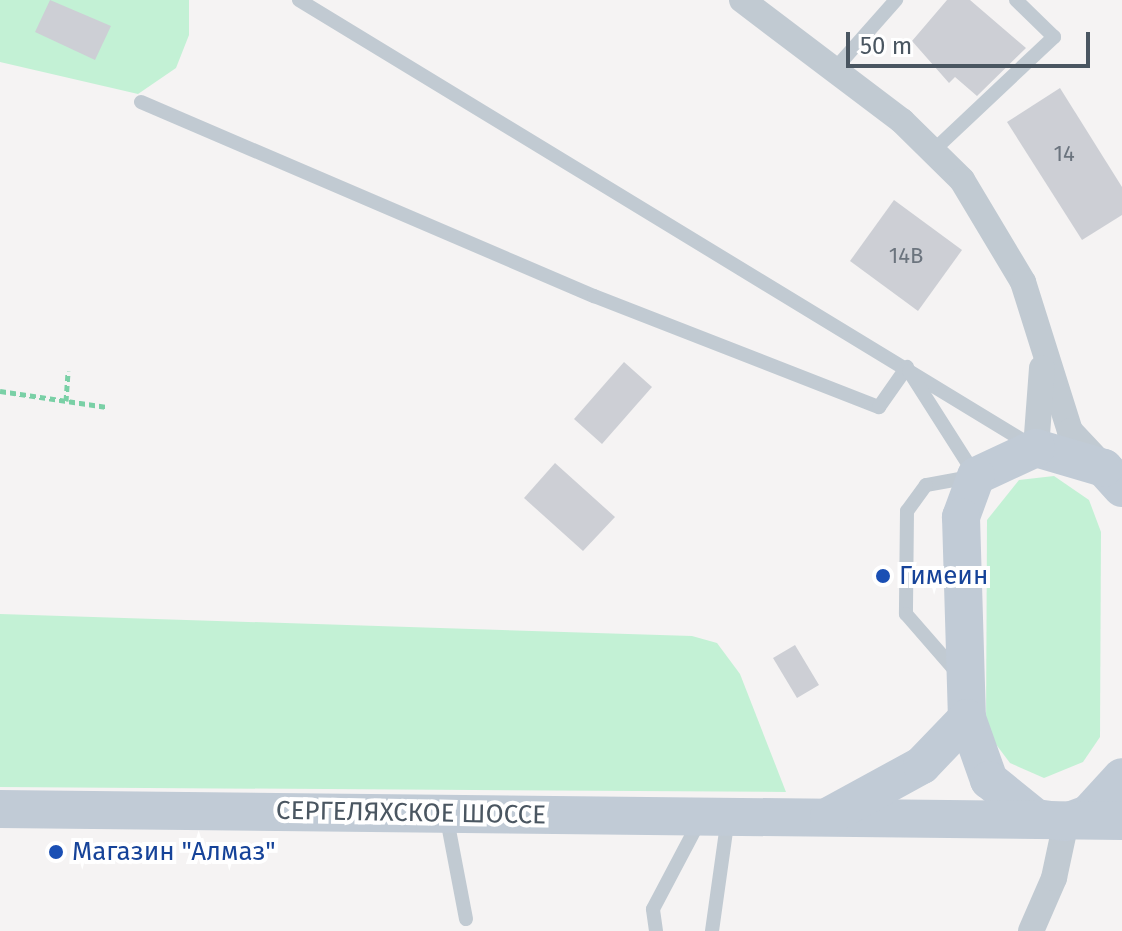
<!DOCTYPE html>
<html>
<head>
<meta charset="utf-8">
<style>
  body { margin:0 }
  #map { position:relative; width:1122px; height:931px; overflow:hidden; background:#f5f3f3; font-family:"Fira Sans",sans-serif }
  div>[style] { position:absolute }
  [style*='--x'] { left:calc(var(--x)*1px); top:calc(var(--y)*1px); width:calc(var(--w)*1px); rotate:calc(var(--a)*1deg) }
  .green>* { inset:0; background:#c3f1d5 }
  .building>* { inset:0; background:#cdcfd5 }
  .path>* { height:5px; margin-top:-2.5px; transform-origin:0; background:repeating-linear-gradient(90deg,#7ad0a6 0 6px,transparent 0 10px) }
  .service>* { height:14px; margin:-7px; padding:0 7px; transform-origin:7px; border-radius:7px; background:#c1cad2 }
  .minor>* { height:26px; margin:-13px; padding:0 13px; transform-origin:13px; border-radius:13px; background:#c1cad2 }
  .secondary>* { height:38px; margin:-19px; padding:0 19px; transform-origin:19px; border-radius:19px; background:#c1cbd6 }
  .dots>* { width:22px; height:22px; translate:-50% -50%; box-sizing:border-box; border:4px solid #fff; border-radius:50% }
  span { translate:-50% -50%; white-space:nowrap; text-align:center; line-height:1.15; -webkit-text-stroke:8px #fff; paint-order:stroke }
  .number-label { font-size:22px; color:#6b747e }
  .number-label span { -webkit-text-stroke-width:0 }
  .transit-label { font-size:26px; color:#164399 }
  .left { translate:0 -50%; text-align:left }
  .street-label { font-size:26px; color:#4a5661 }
  .scale { position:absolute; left:846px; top:32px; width:244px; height:36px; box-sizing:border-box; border:4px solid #4a5661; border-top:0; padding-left:10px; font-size:24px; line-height:28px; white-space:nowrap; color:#4a5661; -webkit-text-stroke:6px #fff; paint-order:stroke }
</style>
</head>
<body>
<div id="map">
  <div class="green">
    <i style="clip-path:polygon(0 0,189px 0,189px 35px,176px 68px,138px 94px,0 62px)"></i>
    <i style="clip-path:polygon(1054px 476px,1089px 500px,1101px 532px,1100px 737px,1083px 762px,1044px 778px,1010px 763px,986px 731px,987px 520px,1019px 480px)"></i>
    <i style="clip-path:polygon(0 614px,692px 636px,717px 643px,740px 674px,786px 792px,0 787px)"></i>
  </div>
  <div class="building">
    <i style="clip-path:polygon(50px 0,111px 26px,95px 60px,35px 32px)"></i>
    <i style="clip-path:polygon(947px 0,970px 0,1026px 48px,977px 96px,955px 77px,949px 83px,912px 41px)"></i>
    <i style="clip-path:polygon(1060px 88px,1122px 187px,1122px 215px,1082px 240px,1007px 122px)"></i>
    <i style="clip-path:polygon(894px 200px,962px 250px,918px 311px,850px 261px)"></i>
    <i style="clip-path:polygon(624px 362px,652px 387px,602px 444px,574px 419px)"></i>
    <i style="clip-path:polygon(555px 463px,615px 517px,583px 551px,524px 498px)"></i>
    <i style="clip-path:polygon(795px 645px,819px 685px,797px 698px,773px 658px)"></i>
  </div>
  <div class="path">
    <i style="--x:0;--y:391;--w:108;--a:8.5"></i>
    <i style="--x:66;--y:401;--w:30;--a:-86"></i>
  </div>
  <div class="service">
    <i style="--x:299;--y:0;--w:858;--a:31.32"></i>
    <i style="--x:834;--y:70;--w:94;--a:-48.5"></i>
    <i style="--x:141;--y:102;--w:493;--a:23.2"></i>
    <i style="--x:594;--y:296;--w:306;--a:21.3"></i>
    <i style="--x:879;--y:407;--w:49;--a:-55"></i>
    <i style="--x:934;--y:150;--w:165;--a:-43.3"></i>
    <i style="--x:1054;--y:37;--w:53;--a:-135.8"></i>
    <i style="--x:909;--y:371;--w:125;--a:57.5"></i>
    <i style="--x:976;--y:476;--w:51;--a:169.8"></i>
    <i style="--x:926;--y:485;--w:32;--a:126"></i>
    <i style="--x:907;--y:511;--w:103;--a:90.6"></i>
    <i style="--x:906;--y:614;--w:82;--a:48.9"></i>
    <i style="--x:446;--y:814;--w:107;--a:79.2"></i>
    <i style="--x:656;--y:931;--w:22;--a:-98"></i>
    <i style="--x:653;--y:909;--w:101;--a:-62.2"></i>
    <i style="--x:712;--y:931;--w:115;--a:-82"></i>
  </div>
  <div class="minor">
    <i style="--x:742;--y:0;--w:201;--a:37.1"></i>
    <i style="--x:902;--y:121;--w:84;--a:44.5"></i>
    <i style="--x:962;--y:180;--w:119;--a:59.1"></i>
    <i style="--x:1023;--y:282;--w:156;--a:72.5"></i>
    <i style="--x:1070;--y:431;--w:48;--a:46.7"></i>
    <i style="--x:1036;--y:448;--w:80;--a:-85.7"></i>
    <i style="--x:1031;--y:931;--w:58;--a:-66.5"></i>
    <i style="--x:1054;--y:878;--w:57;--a:-77.9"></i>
  </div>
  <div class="secondary">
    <i style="--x:1122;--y:488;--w:27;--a:-132"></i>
    <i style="--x:1104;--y:468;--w:71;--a:-163.6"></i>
    <i style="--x:1036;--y:448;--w:66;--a:155"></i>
    <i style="--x:976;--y:476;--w:44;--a:110.1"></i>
    <i style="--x:961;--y:517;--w:201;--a:88.3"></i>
    <i style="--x:967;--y:718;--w:66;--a:70.5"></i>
    <i style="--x:989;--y:780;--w:60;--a:39"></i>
    <i style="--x:1036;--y:818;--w:30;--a:8"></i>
    <i style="--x:1066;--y:822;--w:23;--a:-20"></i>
    <i style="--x:1088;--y:814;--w:50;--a:-47.4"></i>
    <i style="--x:0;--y:809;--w:1122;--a:0.61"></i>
    <i style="--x:829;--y:816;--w:106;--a:-28.7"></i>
    <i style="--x:922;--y:765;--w:65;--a:-46.2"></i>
  </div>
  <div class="dots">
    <i style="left:883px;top:576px;background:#1a4fb4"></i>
    <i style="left:56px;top:852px;background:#1a4fb4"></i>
  </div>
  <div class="number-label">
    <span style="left:1064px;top:154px">14</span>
    <span style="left:906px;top:256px">14В</span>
  </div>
  <div class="transit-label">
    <span class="left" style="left:899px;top:576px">Гимеин</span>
    <span class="left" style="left:72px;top:852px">Магазин "Алмаз"</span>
  </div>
  <div class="street-label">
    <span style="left:411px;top:813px;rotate:1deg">СЕРГЕЛЯХСКОЕ ШОССЕ</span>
  </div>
  <div class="scale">50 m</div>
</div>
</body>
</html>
